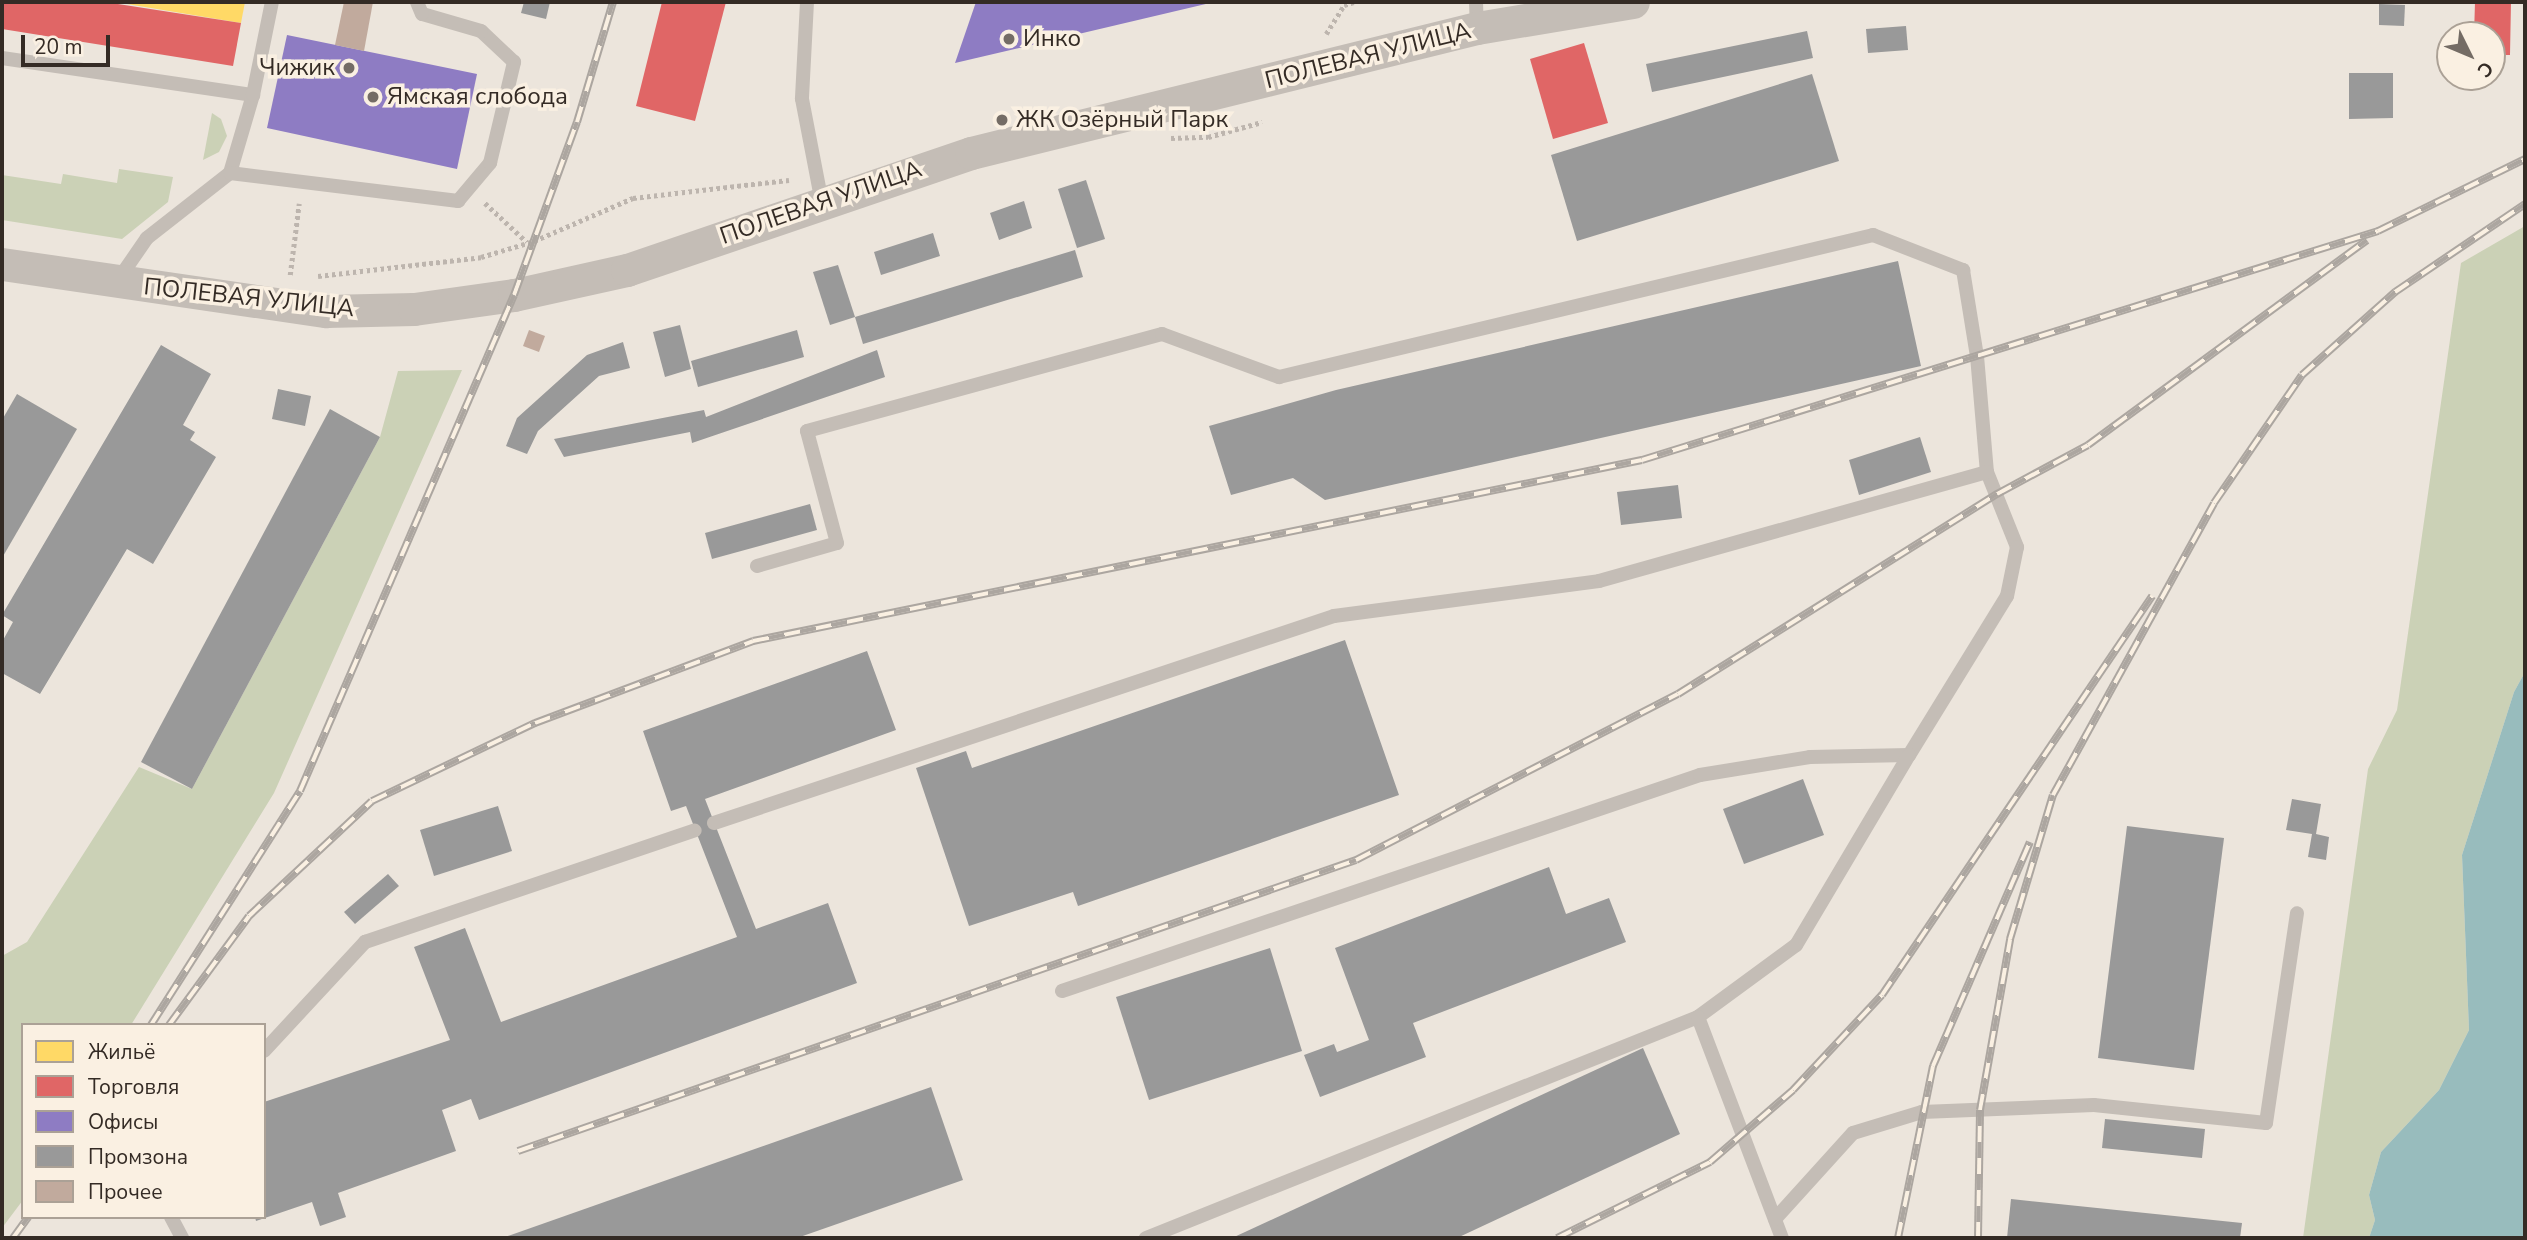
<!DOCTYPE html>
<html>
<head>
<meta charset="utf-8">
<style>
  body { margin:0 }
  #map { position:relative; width:2527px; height:1240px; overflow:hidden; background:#ece5dc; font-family:"Nunito Sans",sans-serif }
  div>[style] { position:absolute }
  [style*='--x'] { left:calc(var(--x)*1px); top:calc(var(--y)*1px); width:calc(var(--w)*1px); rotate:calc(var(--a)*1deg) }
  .green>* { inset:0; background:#cbd1b6 }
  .water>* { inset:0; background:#98bcbd }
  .homes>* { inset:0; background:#ffd966 }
  .shops>* { inset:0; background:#e06666 }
  .offices>* { inset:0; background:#8e7cc3 }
  .industry>* { inset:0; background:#999 }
  .building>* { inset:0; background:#c1aa9d }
  .path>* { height:4.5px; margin-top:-2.25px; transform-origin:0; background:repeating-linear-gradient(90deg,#bdb5ae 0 3.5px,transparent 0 7px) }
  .service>* { height:14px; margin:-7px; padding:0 7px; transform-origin:7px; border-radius:7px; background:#c4bdb6 }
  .tertiary>* { height:33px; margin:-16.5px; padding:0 16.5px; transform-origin:16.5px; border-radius:16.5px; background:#c4bdb6 }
  .rail>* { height:8px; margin-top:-4px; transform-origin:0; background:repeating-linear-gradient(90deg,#faf0e2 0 16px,#aca6a0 0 32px); box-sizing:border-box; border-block:2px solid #aca6a0 }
  .dots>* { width:19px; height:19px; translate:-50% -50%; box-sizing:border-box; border:4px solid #faf0e2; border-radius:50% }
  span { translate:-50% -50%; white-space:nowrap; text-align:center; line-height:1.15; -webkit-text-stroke:7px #faf0e2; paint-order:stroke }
  .poi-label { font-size:24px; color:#342b25 }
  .left { translate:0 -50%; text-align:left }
  .right { translate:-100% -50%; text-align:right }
  .street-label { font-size:24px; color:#342b25 }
  .frame { position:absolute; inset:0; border:4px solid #342b25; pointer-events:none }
  .legend { position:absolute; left:21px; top:1023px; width:245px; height:196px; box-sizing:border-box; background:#faf0e2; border:2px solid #aba196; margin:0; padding:9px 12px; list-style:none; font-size:21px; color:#342b25 }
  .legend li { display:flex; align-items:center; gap:14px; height:35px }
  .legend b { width:35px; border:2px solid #aba196 }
  .north { position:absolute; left:2436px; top:21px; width:70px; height:70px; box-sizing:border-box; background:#faf0e2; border:2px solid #aba196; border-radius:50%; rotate:133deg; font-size:19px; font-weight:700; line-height:28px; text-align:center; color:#342b25 }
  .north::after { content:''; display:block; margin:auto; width:24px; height:32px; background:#746c65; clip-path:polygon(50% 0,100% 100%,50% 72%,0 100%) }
  .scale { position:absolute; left:21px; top:35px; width:89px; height:32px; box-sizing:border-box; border:4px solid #342b25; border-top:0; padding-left:9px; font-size:21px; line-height:24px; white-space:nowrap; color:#342b25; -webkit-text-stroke:5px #faf0e2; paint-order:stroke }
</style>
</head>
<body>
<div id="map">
  <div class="green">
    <i style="clip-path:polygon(212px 113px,221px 119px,227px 136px,219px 152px,203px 160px)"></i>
    <i style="clip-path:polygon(119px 169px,173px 177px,168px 202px,122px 239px,2px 220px,2px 175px,61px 184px,63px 174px,117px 183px)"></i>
    <i style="clip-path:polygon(2525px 226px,2525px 672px,2514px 692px,2462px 855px,2469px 1030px,2439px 1090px,2381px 1152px,2369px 1195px,2375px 1220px,2369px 1238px,2303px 1238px,2368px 769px,2397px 710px,2461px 263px)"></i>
    <i style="clip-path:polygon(462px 370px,274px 793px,131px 1025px,23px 1025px,23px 1200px,2px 1228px,2px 956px,27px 942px,139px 767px,192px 789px,380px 437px,398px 371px)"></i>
  </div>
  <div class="water">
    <i style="clip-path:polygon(2525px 672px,2525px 1238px,2369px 1238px,2375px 1220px,2369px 1195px,2381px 1152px,2439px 1090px,2469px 1030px,2462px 855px,2514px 692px)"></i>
  </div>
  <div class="homes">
    <i style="clip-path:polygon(115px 2px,245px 2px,241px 23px)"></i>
  </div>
  <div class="shops">
    <i style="clip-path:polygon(2px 2px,105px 2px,241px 23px,233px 66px,2px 29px)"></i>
    <i style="clip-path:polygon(662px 2px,726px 2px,695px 121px,636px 106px)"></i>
    <i style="clip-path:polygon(2475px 2px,2511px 2px,2510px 55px,2492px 55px,2492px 35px,2474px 35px)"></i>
    <i style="clip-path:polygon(1584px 43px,1608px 123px,1553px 139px,1530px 59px)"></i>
  </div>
  <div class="offices">
    <i style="clip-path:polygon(976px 2px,1210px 2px,1210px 3px,955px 63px)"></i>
    <i style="clip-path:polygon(287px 35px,477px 74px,457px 169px,267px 128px)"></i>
  </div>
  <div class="industry">
    <i style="clip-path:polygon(524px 2px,550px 2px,546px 19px,521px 13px)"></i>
    <i style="clip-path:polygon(2379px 4px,2405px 5px,2404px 26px,2379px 25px)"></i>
    <i style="clip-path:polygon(1906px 26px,1908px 50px,1868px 53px,1866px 29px)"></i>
    <i style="clip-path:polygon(1807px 31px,1813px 58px,1652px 92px,1646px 64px)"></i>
    <i style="clip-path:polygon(2349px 73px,2393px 73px,2393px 118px,2349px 119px)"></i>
    <i style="clip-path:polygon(1812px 74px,1839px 161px,1577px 241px,1551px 155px)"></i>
    <i style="clip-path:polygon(1086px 180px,1105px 239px,1077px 248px,1058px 189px)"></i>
    <i style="clip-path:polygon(1024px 201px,1032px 228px,999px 240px,990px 213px)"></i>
    <i style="clip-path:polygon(933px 233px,940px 256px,881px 275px,874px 252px)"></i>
    <i style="clip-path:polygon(1075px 250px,1083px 277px,863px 344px,855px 317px)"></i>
    <i style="clip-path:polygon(1898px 261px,1921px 366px,1325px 500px,1293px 478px,1231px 495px,1209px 426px,1336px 390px)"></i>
    <i style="clip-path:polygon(838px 265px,855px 317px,830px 325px,813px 272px)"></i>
    <i style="clip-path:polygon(680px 325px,691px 369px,665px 377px,653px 332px)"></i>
    <i style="clip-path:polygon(797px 330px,804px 357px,698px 387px,691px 361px)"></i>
    <i style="clip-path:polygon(623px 342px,630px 368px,599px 376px,538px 431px,527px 454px,506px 446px,517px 418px,587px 355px)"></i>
    <i style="clip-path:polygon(161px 345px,211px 374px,183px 425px,195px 432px,190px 440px,216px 457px,153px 564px,127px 549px,40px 694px,2px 673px,2px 642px,13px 622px,2px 615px)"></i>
    <i style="clip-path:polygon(877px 350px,885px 377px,692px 443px,690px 432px,564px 457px,554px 439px,704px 410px,706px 417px)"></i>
    <i style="clip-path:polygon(278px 389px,311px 396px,305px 426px,272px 419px)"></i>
    <i style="clip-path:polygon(17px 394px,77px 429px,2px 558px,2px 420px)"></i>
    <i style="clip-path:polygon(330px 409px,380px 437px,192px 789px,141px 762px)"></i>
    <i style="clip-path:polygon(1920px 437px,1931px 472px,1859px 495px,1849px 460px)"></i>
    <i style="clip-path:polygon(1678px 485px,1682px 518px,1621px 525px,1617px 492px)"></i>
    <i style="clip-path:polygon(810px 504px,817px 530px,712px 559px,705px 533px)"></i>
    <i style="clip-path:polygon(1345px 640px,1399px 795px,1078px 906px,1073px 892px,969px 926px,916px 768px,966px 751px,972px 768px)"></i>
    <i style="clip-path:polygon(867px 651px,896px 730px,705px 799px,756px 929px,828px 903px,857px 983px,479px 1120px,471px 1099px,442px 1110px,456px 1151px,338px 1193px,346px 1217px,320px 1226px,312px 1202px,256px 1221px,255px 1217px,264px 1217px,264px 1102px,450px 1040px,414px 947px,465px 928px,501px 1022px,737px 937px,686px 806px,671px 811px,643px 731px)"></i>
    <i style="clip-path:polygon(1803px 779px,1824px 835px,1744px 864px,1723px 809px)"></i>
    <i style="clip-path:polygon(2292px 799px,2321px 804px,2316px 834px,2329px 837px,2326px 860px,2308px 857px,2312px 834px,2286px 830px)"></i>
    <i style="clip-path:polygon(498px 806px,512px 851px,434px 876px,420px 830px)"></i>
    <i style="clip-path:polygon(2127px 826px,2224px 838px,2194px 1070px,2098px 1058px)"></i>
    <i style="clip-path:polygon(1549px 867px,1566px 914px,1609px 898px,1626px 942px,1413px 1023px,1426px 1057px,1320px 1097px,1304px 1055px,1334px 1044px,1337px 1052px,1369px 1040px,1335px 948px)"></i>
    <i style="clip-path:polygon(388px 874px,399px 886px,355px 924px,344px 912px)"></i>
    <i style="clip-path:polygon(1270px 948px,1302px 1051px,1149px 1100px,1116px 997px)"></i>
    <i style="clip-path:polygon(1643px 1048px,1680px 1134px,1457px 1238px,1232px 1238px)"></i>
    <i style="clip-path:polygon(931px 1087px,963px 1180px,797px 1238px,502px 1238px)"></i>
    <i style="clip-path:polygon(2105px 1119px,2205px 1129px,2202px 1158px,2102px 1148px)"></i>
    <i style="clip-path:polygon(2011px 1199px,2242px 1223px,2240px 1238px,2007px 1238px)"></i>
  </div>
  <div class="building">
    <i style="clip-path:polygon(344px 2px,373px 2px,364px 51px,335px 45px)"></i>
    <i style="clip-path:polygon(529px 330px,545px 336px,539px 352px,523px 346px)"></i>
  </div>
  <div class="path">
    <i style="--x:1326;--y:34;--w:34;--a:-58"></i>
    <i style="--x:1344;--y:5;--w:10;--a:-17"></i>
    <i style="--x:1171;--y:138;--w:37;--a:-2"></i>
    <i style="--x:1208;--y:137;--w:56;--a:-15.5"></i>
    <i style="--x:485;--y:203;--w:57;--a:42.9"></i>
    <i style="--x:290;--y:275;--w:72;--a:-82.8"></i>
    <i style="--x:318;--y:276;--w:164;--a:-6.6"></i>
    <i style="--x:481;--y:257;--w:55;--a:-16.8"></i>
    <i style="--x:534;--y:241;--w:108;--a:-23.5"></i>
    <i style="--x:633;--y:198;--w:157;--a:-6.6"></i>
  </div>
  <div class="service">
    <i style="--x:807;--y:2;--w:97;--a:93"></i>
    <i style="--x:802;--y:99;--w:106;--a:79.1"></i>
    <i style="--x:1476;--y:2;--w:26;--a:88"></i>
    <i style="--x:2;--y:58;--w:254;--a:8.4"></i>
    <i style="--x:230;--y:173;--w:81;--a:-73.6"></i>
    <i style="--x:253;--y:95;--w:95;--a:-78.5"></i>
    <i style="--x:118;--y:280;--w:51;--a:-55.4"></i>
    <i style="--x:147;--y:238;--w:105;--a:-38.1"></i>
    <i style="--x:230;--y:173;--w:230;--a:7"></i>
    <i style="--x:458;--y:201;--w:50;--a:-49.9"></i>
    <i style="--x:490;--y:163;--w:104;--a:-76.6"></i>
    <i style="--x:514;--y:62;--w:45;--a:-136.8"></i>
    <i style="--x:481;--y:31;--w:61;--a:-163.9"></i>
    <i style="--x:422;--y:14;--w:13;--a:-113"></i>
    <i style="--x:757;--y:566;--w:83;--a:-16"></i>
    <i style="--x:837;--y:543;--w:116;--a:-105"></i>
    <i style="--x:807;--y:431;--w:368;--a:-15.3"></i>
    <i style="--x:1162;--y:334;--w:125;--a:20.2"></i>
    <i style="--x:1279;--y:377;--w:611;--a:-13.44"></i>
    <i style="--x:1873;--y:235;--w:97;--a:21.3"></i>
    <i style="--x:1963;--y:270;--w:87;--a:80.8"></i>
    <i style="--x:1977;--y:356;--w:116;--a:85.1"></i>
    <i style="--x:1987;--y:472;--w:81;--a:68.2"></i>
    <i style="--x:2017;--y:547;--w:50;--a:101.5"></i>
    <i style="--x:2007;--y:596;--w:187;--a:121.6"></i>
    <i style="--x:714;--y:823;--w:654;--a:-18.46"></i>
    <i style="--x:1334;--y:616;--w:267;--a:-7.5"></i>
    <i style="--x:1599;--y:581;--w:403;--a:-15.7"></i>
    <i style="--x:1062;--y:991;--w:674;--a:-18.7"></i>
    <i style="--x:1700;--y:775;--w:111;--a:-9.3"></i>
    <i style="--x:1810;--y:757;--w:99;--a:-1.2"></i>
    <i style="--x:1909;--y:755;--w:221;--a:120.7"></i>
    <i style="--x:1796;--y:945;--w:122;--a:143.7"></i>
    <i style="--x:1698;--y:1017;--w:595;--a:158.18"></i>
    <i style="--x:1698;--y:1017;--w:236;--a:69.2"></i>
    <i style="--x:264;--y:1051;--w:149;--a:-47.2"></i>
    <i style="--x:365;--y:942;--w:348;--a:-18.7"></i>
    <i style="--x:171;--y:1217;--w:24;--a:62"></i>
    <i style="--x:1775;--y:1219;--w:116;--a:-47.8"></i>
    <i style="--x:1853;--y:1133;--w:72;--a:-16.9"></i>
    <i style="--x:1922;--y:1112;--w:172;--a:-2.3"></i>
    <i style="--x:2094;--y:1105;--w:173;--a:6"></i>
    <i style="--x:2266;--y:1123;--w:212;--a:-81.6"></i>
  </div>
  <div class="tertiary">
    <i style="--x:2;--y:264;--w:327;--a:8.3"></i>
    <i style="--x:326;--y:311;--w:88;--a:-1.3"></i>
    <i style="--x:414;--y:309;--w:101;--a:-8"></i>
    <i style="--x:514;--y:295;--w:116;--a:-12.5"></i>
    <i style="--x:627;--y:270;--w:363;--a:-18.8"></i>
    <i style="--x:971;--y:153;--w:521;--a:-13.88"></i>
    <i style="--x:1477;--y:28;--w:158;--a:-9.5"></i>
  </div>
  <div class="rail">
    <i style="--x:151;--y:1025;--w:277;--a:-57.5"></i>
    <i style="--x:300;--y:791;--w:540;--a:-66.66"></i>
    <i style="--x:514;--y:295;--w:184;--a:-70"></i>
    <i style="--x:577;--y:122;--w:125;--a:-73.3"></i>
    <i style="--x:169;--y:1025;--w:135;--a:-53.7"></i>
    <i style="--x:249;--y:916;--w:168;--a:-43.1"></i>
    <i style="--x:372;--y:801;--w:181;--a:-25.6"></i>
    <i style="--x:535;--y:723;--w:233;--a:-20.6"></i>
    <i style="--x:753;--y:641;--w:907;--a:-11.51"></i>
    <i style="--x:1642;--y:460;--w:771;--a:-17.28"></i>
    <i style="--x:2378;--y:231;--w:164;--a:-26.1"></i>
    <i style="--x:518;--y:1151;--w:887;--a:-19.15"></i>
    <i style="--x:1356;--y:860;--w:362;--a:-27.3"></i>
    <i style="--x:1678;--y:694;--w:377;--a:-32.1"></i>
    <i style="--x:1997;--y:494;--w:103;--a:-28.3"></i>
    <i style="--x:2088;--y:445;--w:346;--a:-36.3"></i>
    <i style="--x:13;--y:1238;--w:26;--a:-54"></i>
    <i style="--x:1557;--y:1238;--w:171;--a:-26.4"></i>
    <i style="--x:1710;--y:1162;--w:110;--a:-40.9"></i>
    <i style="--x:1793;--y:1090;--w:130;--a:-46.9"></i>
    <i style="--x:1882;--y:995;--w:482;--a:-55.9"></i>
    <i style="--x:1898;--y:1238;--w:176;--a:-78.5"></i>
    <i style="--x:1933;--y:1066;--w:244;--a:-66.6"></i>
    <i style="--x:1978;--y:1238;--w:128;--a:-89.1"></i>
    <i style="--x:1980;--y:1110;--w:174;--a:-80"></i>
    <i style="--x:2010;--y:939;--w:150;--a:-73.4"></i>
    <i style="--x:2053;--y:795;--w:333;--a:-61.1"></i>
    <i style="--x:2214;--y:503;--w:155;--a:-55.5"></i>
    <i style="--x:2302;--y:375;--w:125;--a:-41.7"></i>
    <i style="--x:2395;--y:292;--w:157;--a:-34.1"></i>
  </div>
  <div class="dots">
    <i style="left:1009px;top:39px;background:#746c65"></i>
    <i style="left:349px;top:68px;background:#746c65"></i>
    <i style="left:373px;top:97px;background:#746c65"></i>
    <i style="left:1002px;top:120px;background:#746c65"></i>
  </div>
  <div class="poi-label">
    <span class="left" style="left:1023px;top:39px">Инко</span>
    <span class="right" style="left:335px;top:68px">Чижик</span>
    <span class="left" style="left:387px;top:97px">Ямская слобода</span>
    <span class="left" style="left:1016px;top:120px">ЖК Озёрный Парк</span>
  </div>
  <div class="street-label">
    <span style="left:1368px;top:56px;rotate:-14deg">ПОЛЕВАЯ УЛИЦА</span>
    <span style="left:821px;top:203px;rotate:-19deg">ПОЛЕВАЯ УЛИЦА</span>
    <span style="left:249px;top:298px;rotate:6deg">ПОЛЕВАЯ УЛИЦА</span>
  </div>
  <div class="frame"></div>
  <ul class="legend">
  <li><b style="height:19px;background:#ffd966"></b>Жильё</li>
  <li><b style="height:19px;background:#e06666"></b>Торговля</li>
  <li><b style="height:19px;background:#8e7cc3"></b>Офисы</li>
  <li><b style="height:19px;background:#999"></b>Промзона</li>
  <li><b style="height:19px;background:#c1aa9d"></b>Прочее</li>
  </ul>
  <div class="north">С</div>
  <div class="scale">20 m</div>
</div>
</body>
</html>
